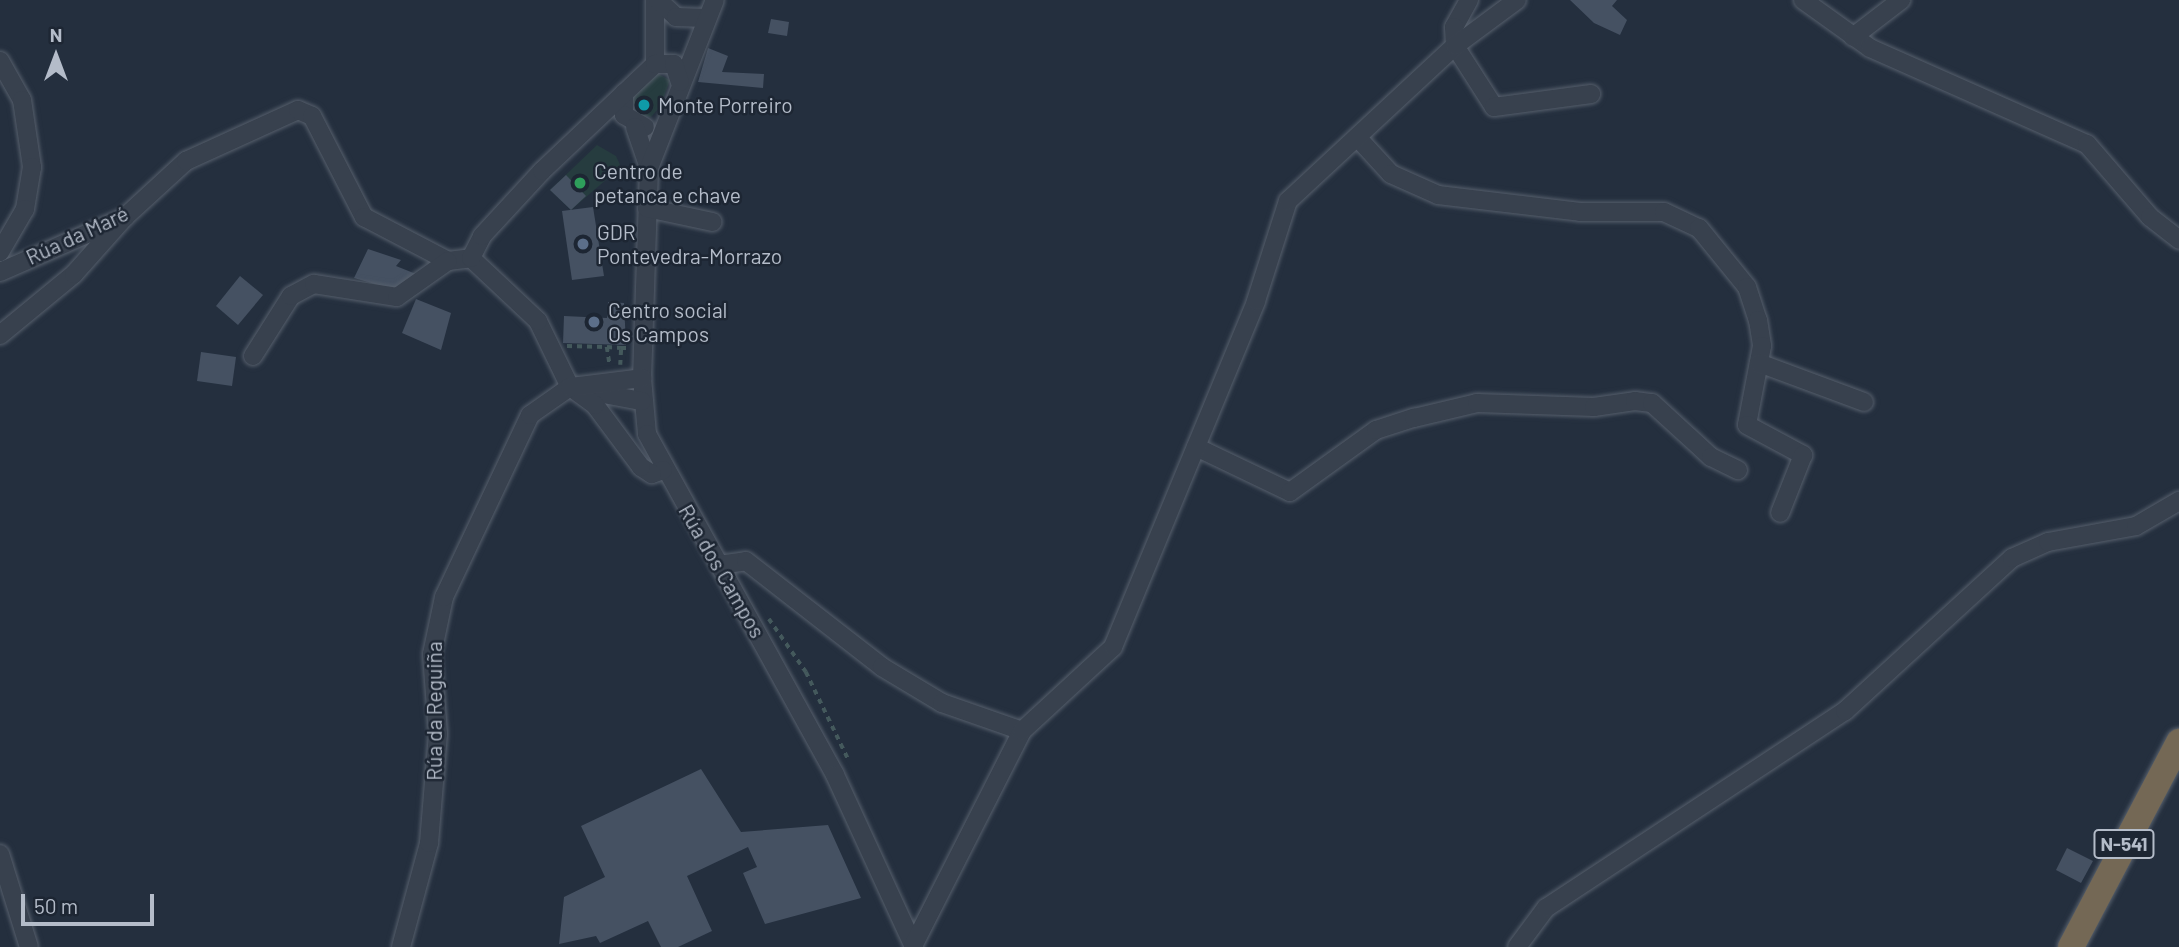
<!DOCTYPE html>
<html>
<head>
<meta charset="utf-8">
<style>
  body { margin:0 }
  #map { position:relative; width:2179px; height:947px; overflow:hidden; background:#242f3e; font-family:Barlow,sans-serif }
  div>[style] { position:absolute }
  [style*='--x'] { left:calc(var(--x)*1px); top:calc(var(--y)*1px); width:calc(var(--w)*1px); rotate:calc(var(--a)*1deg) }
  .green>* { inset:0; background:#263c3f }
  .building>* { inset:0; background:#455162 }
  .path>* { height:3.5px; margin-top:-1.75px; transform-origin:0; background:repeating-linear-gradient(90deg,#44595c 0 5px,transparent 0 10px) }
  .roads { filter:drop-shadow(0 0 2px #565f6c) drop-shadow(0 0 2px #565f6c) }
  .minor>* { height:18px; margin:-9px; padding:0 9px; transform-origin:9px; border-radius:9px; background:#38414e }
  .highway>* { height:26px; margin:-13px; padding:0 13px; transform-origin:13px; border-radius:13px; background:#746855 }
  .dots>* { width:19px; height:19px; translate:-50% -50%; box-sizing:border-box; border:4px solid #1d2633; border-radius:50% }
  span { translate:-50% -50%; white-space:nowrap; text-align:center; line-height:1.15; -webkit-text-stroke:5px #1d2633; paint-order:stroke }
  .shield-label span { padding:2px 5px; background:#1d2633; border:2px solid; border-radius:5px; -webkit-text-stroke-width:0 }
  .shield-label { font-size:19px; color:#b4bcc9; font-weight:700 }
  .poi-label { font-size:21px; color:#b4bcc9 }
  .left { translate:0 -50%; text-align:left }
  .street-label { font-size:21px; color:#b4bcc9 }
  .north { position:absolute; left:21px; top:21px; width:70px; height:70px; -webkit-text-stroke:5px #1d2633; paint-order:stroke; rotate:0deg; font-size:19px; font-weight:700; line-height:28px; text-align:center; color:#b4bcc9 }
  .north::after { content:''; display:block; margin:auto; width:24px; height:32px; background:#b4bcc9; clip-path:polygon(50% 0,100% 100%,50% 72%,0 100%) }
  .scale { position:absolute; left:21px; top:894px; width:133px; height:32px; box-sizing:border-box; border:4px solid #b4bcc9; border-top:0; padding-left:9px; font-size:21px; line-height:24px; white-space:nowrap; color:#b4bcc9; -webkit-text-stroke:5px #1d2633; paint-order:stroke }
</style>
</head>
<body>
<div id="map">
  <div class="green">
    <i style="clip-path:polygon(656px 73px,670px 80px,660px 107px,651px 117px,638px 116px,632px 99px)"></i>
    <i style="clip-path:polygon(597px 145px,616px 156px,621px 167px,571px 210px,550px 190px)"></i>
  </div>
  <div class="building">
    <i style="clip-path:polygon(1570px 0,1617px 0,1612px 6px,1627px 20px,1620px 35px,1594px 23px)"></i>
    <i style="clip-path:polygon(771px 19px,789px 22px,787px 36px,768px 33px)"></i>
    <i style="clip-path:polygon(708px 48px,728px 56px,722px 72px,764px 74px,763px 88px,698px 82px)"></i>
    <i style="clip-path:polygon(566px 175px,586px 196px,571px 210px,550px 190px)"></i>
    <i style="clip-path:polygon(593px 207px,604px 276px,572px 280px,562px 211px)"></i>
    <i style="clip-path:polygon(368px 249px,401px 260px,396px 266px,416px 274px,399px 291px,354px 278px)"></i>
    <i style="clip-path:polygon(240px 276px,263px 295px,238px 325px,216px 306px)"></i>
    <i style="clip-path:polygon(416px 299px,451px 313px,441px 350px,402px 333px)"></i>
    <i style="clip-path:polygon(608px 302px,624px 303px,626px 345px,563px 343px,564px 316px,607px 318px)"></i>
    <i style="clip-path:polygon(201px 352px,236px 357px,232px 386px,197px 381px)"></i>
    <i style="clip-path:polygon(701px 769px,741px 832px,828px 825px,861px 898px,765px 924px,743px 873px,757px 867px,748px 847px,687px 876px,712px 931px,678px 947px,661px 947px,648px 921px,600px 943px,596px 936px,559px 944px,564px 897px,605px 877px,581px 826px)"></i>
    <i style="clip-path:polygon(2067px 848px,2093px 861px,2081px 883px,2056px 870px)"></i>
  </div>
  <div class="path">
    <i style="--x:567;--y:346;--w:40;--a:1.4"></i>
    <i style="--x:607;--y:347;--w:19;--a:81"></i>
    <i style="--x:607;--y:347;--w:14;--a:4"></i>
    <i style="--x:620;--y:365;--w:17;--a:-87"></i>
    <i style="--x:621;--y:348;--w:7;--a:0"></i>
    <i style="--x:769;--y:619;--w:65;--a:55.1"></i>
    <i style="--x:806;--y:672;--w:99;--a:64.2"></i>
  </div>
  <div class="roads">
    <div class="minor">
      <i style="--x:655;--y:0;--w:64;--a:90"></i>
      <i style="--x:658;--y:0;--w:25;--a:43"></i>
      <i style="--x:676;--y:17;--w:31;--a:2"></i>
      <i style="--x:1469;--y:0;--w:31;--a:119"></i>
      <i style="--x:1454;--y:27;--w:19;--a:87"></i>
      <i style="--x:1455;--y:46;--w:72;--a:57.4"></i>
      <i style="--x:1494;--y:107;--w:98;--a:-7.6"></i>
      <i style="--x:1803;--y:0;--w:82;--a:35.6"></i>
      <i style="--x:1870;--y:48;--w:237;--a:23.9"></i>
      <i style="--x:2087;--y:144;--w:96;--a:49.2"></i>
      <i style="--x:2150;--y:217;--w:37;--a:38"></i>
      <i style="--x:1853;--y:37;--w:61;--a:-37.6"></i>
      <i style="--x:0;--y:61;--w:45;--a:60.6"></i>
      <i style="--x:22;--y:100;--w:68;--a:81.5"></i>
      <i style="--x:32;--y:167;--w:43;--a:99.5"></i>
      <i style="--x:25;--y:209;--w:50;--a:120.2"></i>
      <i style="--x:624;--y:93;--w:22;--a:90"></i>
      <i style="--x:624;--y:115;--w:24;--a:30"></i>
      <i style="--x:635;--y:127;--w:43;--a:71.1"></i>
      <i style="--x:649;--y:168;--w:210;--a:91.9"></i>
      <i style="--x:642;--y:378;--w:56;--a:84.9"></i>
      <i style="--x:647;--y:434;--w:389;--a:61.1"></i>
      <i style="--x:835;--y:775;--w:189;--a:65.3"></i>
      <i style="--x:1357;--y:137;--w:50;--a:47.4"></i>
      <i style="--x:1391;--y:174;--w:51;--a:24.1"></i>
      <i style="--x:1438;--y:195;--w:143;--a:6.8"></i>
      <i style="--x:1580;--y:212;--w:84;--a:0"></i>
      <i style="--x:1664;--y:212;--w:38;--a:25"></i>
      <i style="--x:1699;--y:228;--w:76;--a:50.9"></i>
      <i style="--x:1747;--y:287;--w:35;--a:72"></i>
      <i style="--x:1758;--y:320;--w:26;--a:81"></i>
      <i style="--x:1762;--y:346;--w:80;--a:100.8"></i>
      <i style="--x:1747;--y:425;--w:64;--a:28.2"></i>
      <i style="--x:1803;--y:455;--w:62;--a:111.6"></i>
      <i style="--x:649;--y:168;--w:180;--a:-68.6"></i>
      <i style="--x:647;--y:208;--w:67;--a:12"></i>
      <i style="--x:0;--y:272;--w:137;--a:-23.7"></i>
      <i style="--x:125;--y:217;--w:83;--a:-42.6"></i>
      <i style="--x:186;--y:161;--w:123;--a:-24.5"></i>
      <i style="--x:298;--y:110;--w:15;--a:23"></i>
      <i style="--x:312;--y:116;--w:114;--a:62.8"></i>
      <i style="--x:364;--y:217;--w:95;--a:27.6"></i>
      <i style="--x:448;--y:261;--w:23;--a:-7"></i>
      <i style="--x:0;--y:335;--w:96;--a:-39.5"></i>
      <i style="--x:74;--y:274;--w:74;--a:-48.3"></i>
      <i style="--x:253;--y:356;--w:71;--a:-57.7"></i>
      <i style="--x:291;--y:296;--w:26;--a:-28"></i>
      <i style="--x:314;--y:284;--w:84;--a:8.9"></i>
      <i style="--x:397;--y:297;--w:62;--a:-35.2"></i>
      <i style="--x:1759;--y:363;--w:112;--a:20.4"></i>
      <i style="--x:577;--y:389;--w:66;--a:10.5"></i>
      <i style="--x:1196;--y:447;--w:104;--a:25.6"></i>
      <i style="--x:1290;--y:492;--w:106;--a:-35.8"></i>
      <i style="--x:1376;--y:430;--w:40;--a:-18"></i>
      <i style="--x:1414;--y:418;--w:65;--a:-13.4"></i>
      <i style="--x:1477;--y:403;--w:117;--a:2"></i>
      <i style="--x:1594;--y:407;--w:41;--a:-8.3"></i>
      <i style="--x:1635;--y:401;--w:17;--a:7"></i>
      <i style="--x:1652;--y:403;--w:80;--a:42.5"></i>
      <i style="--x:1711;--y:457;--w:30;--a:26"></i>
      <i style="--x:663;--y:470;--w:12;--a:160"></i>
      <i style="--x:652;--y:474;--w:13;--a:-148"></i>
      <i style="--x:641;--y:467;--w:77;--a:-126.6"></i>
      <i style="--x:595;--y:405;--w:31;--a:-144"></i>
      <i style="--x:570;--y:387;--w:73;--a:-115.9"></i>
      <i style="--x:538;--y:321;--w:92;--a:-136.8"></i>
      <i style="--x:471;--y:258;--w:25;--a:-63"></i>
      <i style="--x:482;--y:236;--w:88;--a:-47.3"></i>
      <i style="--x:542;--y:171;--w:156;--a:-43.4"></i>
      <i style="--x:655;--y:64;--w:19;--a:0"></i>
      <i style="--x:674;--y:64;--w:19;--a:72"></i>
      <i style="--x:719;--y:565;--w:27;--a:-8"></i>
      <i style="--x:746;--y:561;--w:172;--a:37.9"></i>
      <i style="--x:882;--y:667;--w:70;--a:31"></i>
      <i style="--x:942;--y:703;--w:85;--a:19.3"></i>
      <i style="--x:0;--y:854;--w:97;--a:72.7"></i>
      <i style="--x:913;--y:946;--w:241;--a:-63.1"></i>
      <i style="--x:1022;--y:731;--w:124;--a:-42.7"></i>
      <i style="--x:1113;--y:647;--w:374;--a:-67.5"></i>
      <i style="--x:1256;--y:301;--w:105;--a:-72.3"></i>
      <i style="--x:1288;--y:201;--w:228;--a:-42.9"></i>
      <i style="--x:1455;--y:46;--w:77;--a:-36.6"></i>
      <i style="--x:401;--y:947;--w:108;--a:-74.9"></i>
      <i style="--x:429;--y:843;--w:109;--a:-85.3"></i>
      <i style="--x:438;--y:734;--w:80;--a:-94.3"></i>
      <i style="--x:432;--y:654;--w:58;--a:-78.1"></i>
      <i style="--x:444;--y:597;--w:201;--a:-64.7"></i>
      <i style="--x:530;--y:415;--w:49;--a:-35"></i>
      <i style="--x:570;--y:387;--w:73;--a:-7.1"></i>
      <i style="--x:1517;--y:947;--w:49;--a:-53.4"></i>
      <i style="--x:1546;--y:908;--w:358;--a:-33.4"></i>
      <i style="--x:1845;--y:711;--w:226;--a:-42.5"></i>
      <i style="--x:2012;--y:558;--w:39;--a:-24"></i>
      <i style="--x:2048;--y:542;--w:89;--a:-10.3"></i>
      <i style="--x:2136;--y:526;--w:50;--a:-30.2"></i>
    </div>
    <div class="highway">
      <i style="--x:2071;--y:947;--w:232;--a:-62.2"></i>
    </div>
  </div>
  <div class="dots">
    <i style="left:644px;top:105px;background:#0f9aa8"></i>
    <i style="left:580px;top:183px;background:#2e9e5b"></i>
    <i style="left:583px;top:244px;background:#5c6f8a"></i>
    <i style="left:594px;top:322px;background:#5c6f8a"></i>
  </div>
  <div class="shield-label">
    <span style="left:2124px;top:844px">N-541</span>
  </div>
  <div class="poi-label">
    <span class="left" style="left:658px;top:105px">Monte Porreiro</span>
    <span class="left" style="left:594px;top:183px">Centro de<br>petanca e chave</span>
    <span class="left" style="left:597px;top:244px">GDR<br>Pontevedra-Morrazo</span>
    <span class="left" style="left:608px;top:322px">Centro social<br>Os Campos</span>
  </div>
  <div class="street-label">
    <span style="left:77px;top:235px;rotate:-25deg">Rúa da Maré</span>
    <span style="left:722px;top:571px;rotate:60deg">Rúa dos Campos</span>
    <span style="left:434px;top:711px;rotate:-90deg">Rúa da Reguiña</span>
  </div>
  <div class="north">N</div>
  <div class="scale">50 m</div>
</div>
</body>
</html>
